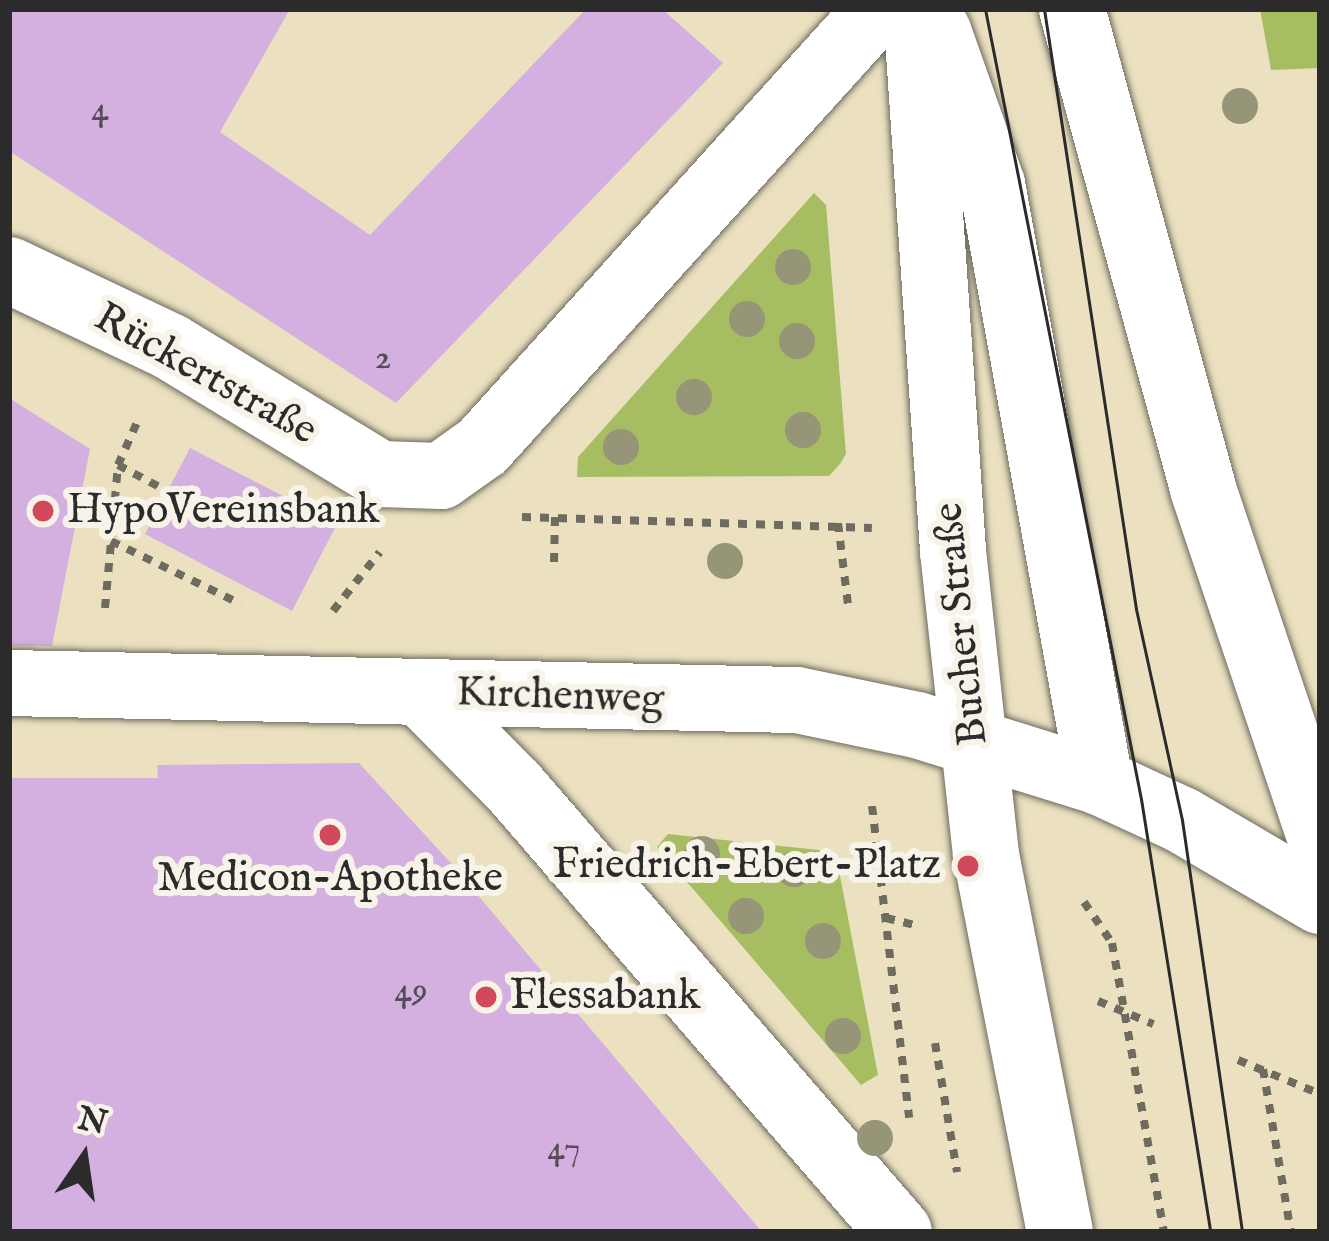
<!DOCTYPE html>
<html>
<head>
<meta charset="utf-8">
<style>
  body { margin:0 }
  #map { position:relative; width:1329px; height:1241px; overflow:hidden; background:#ebe1c0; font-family:"IM FELL English",serif }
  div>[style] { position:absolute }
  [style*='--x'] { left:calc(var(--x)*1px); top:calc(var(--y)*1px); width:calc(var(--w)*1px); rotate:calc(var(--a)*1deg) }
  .green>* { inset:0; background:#a7bd62 }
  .building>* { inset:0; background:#d4b0e0 }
  .path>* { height:8px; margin-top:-4px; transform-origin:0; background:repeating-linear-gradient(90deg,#6e6b5f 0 9px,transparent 0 18px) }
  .roads { filter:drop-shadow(0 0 3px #6e6b5f) drop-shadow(0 0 3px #6e6b5f) }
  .street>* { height:66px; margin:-33px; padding:0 33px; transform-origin:33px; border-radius:33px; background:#fff }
  .secondary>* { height:66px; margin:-33px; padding:0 33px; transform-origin:33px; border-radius:33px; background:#fff }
  .tram>* { height:3px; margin:-1.5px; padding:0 1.5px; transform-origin:1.5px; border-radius:1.5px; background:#2b2b2b }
  .trees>* { width:36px; height:36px; margin:-18px; border-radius:50%; background:#969577 }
  .dots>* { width:33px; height:33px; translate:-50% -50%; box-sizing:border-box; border:6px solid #f7f3e8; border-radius:50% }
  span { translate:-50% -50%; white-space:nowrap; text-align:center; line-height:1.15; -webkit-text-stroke:12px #f7f3e8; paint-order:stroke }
  .number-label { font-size:36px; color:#554c58 }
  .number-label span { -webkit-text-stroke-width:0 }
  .street-label { font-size:42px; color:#2b2b2b }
  .poi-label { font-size:42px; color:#2b2b2b }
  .left { translate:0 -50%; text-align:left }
  .right { translate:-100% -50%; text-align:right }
  .frame { position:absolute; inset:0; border:12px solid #2b2b2b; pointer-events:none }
  .north { position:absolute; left:24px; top:1097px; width:120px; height:120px; -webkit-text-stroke:9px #f7f3e8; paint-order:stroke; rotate:13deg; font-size:33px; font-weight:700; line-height:48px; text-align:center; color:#2b2b2b }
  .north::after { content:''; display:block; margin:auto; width:42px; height:54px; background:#2b2b2b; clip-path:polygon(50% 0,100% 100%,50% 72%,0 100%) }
</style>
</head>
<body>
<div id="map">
  <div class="green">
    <i style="clip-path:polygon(1260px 9px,1320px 9px,1320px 68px,1271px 70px)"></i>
    <i style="clip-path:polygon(814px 193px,826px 205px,846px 454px,840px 464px,829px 476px,577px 477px,578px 457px)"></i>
    <i style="clip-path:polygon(668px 834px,819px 850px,837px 860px,878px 1075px,861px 1085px,657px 847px)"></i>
  </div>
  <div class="building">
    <i style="clip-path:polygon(9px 9px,290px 9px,220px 132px,370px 235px,586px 9px,662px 9px,723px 63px,396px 403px,9px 151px)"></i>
    <i style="clip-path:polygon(9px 398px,90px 449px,52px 646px,9px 646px)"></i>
    <i style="clip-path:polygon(190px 448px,337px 524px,292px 611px,145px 534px)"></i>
    <i style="clip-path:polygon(359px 763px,449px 861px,762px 1232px,9px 1232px,9px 778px,158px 778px,157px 765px)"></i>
  </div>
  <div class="path">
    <i style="--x:118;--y:465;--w:55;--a:28"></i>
    <i style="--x:522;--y:517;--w:350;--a:1.8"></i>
    <i style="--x:838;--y:523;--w:82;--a:83"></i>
    <i style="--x:111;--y:541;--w:144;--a:25.9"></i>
    <i style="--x:554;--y:562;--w:45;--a:-88.7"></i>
    <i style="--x:105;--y:608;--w:144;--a:-84.8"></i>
    <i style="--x:118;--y:465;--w:51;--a:-65.9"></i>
    <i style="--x:333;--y:611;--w:75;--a:-51.5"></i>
    <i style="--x:872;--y:806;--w:314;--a:83.2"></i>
    <i style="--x:1084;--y:902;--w:50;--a:55.7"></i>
    <i style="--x:1112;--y:943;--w:294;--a:79.8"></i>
    <i style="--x:886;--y:918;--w:32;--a:14"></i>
    <i style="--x:1098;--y:1001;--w:60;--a:22.7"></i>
    <i style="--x:935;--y:1043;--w:131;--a:80.3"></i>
    <i style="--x:1238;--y:1060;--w:89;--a:22.5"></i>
    <i style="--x:1263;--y:1069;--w:165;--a:80.3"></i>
  </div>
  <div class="roads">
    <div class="street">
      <i style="--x:9;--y:270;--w:179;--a:25.4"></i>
      <i style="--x:171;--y:347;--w:245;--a:31.3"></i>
      <i style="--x:380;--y:474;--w:61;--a:1.9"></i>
      <i style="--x:441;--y:476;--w:52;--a:-35.5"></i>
      <i style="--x:483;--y:446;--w:589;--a:-47.89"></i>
      <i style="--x:420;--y:692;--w:134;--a:45.3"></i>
      <i style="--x:514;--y:787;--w:588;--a:49.13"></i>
    </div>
    <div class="secondary">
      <i style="--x:916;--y:9;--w:543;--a:86.09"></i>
      <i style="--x:953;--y:551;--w:306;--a:83.8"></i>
      <i style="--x:986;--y:855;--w:384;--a:78.9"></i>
      <i style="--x:1072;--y:9;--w:498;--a:74.7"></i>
      <i style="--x:1203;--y:489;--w:366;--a:71.4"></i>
      <i style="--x:938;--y:31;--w:162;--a:70.6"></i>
      <i style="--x:992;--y:184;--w:608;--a:79.76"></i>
      <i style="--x:9;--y:683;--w:788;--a:1.24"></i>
      <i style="--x:797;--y:700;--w:123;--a:11.8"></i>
      <i style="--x:917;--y:725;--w:192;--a:17.3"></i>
      <i style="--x:1100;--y:782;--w:90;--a:24.9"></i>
      <i style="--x:1182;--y:820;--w:160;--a:30.4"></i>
    </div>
  </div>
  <div class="tram">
    <i style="--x:985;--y:9;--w:805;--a:78.83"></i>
    <i style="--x:1141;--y:799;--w:438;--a:80.9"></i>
    <i style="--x:1044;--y:9;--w:607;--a:81.28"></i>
    <i style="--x:1136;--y:609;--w:216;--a:77.7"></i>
    <i style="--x:1182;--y:820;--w:416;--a:81.7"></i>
  </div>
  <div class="trees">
    <i style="left:1240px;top:106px"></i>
    <i style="left:793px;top:267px"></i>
    <i style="left:747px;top:319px"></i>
    <i style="left:797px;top:341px"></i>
    <i style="left:694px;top:397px"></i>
    <i style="left:803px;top:430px"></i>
    <i style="left:621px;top:447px"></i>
    <i style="left:725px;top:561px"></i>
    <i style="left:702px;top:854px"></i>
    <i style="left:794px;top:869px"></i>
    <i style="left:746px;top:916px"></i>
    <i style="left:823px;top:941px"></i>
    <i style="left:843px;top:1036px"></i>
    <i style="left:875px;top:1138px"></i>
  </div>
  <div class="dots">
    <i style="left:43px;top:511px;background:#d1495b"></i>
    <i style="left:330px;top:835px;background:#d1495b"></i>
    <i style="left:968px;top:866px;background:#d1495b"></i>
    <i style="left:486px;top:997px;background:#d1495b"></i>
  </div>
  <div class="number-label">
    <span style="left:100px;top:111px">4</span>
    <span style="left:383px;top:359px">2</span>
    <span style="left:411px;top:992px">49</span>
    <span style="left:564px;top:1150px">47</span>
  </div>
  <div class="street-label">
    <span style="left:205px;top:375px;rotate:29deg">Rückertstraße</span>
    <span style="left:962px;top:624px;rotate:-96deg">Bucher Straße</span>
    <span style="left:560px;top:697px;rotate:2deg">Kirchenweg</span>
  </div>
  <div class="poi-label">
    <span class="left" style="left:67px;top:511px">HypoVereinsbank</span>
    <span class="right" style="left:941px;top:866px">Friedrich-Ebert-Platz</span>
    <span style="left:330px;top:879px">Medicon-Apotheke</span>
    <span class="left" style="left:510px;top:997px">Flessabank</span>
  </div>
  <div class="frame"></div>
  <div class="north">N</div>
</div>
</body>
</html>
